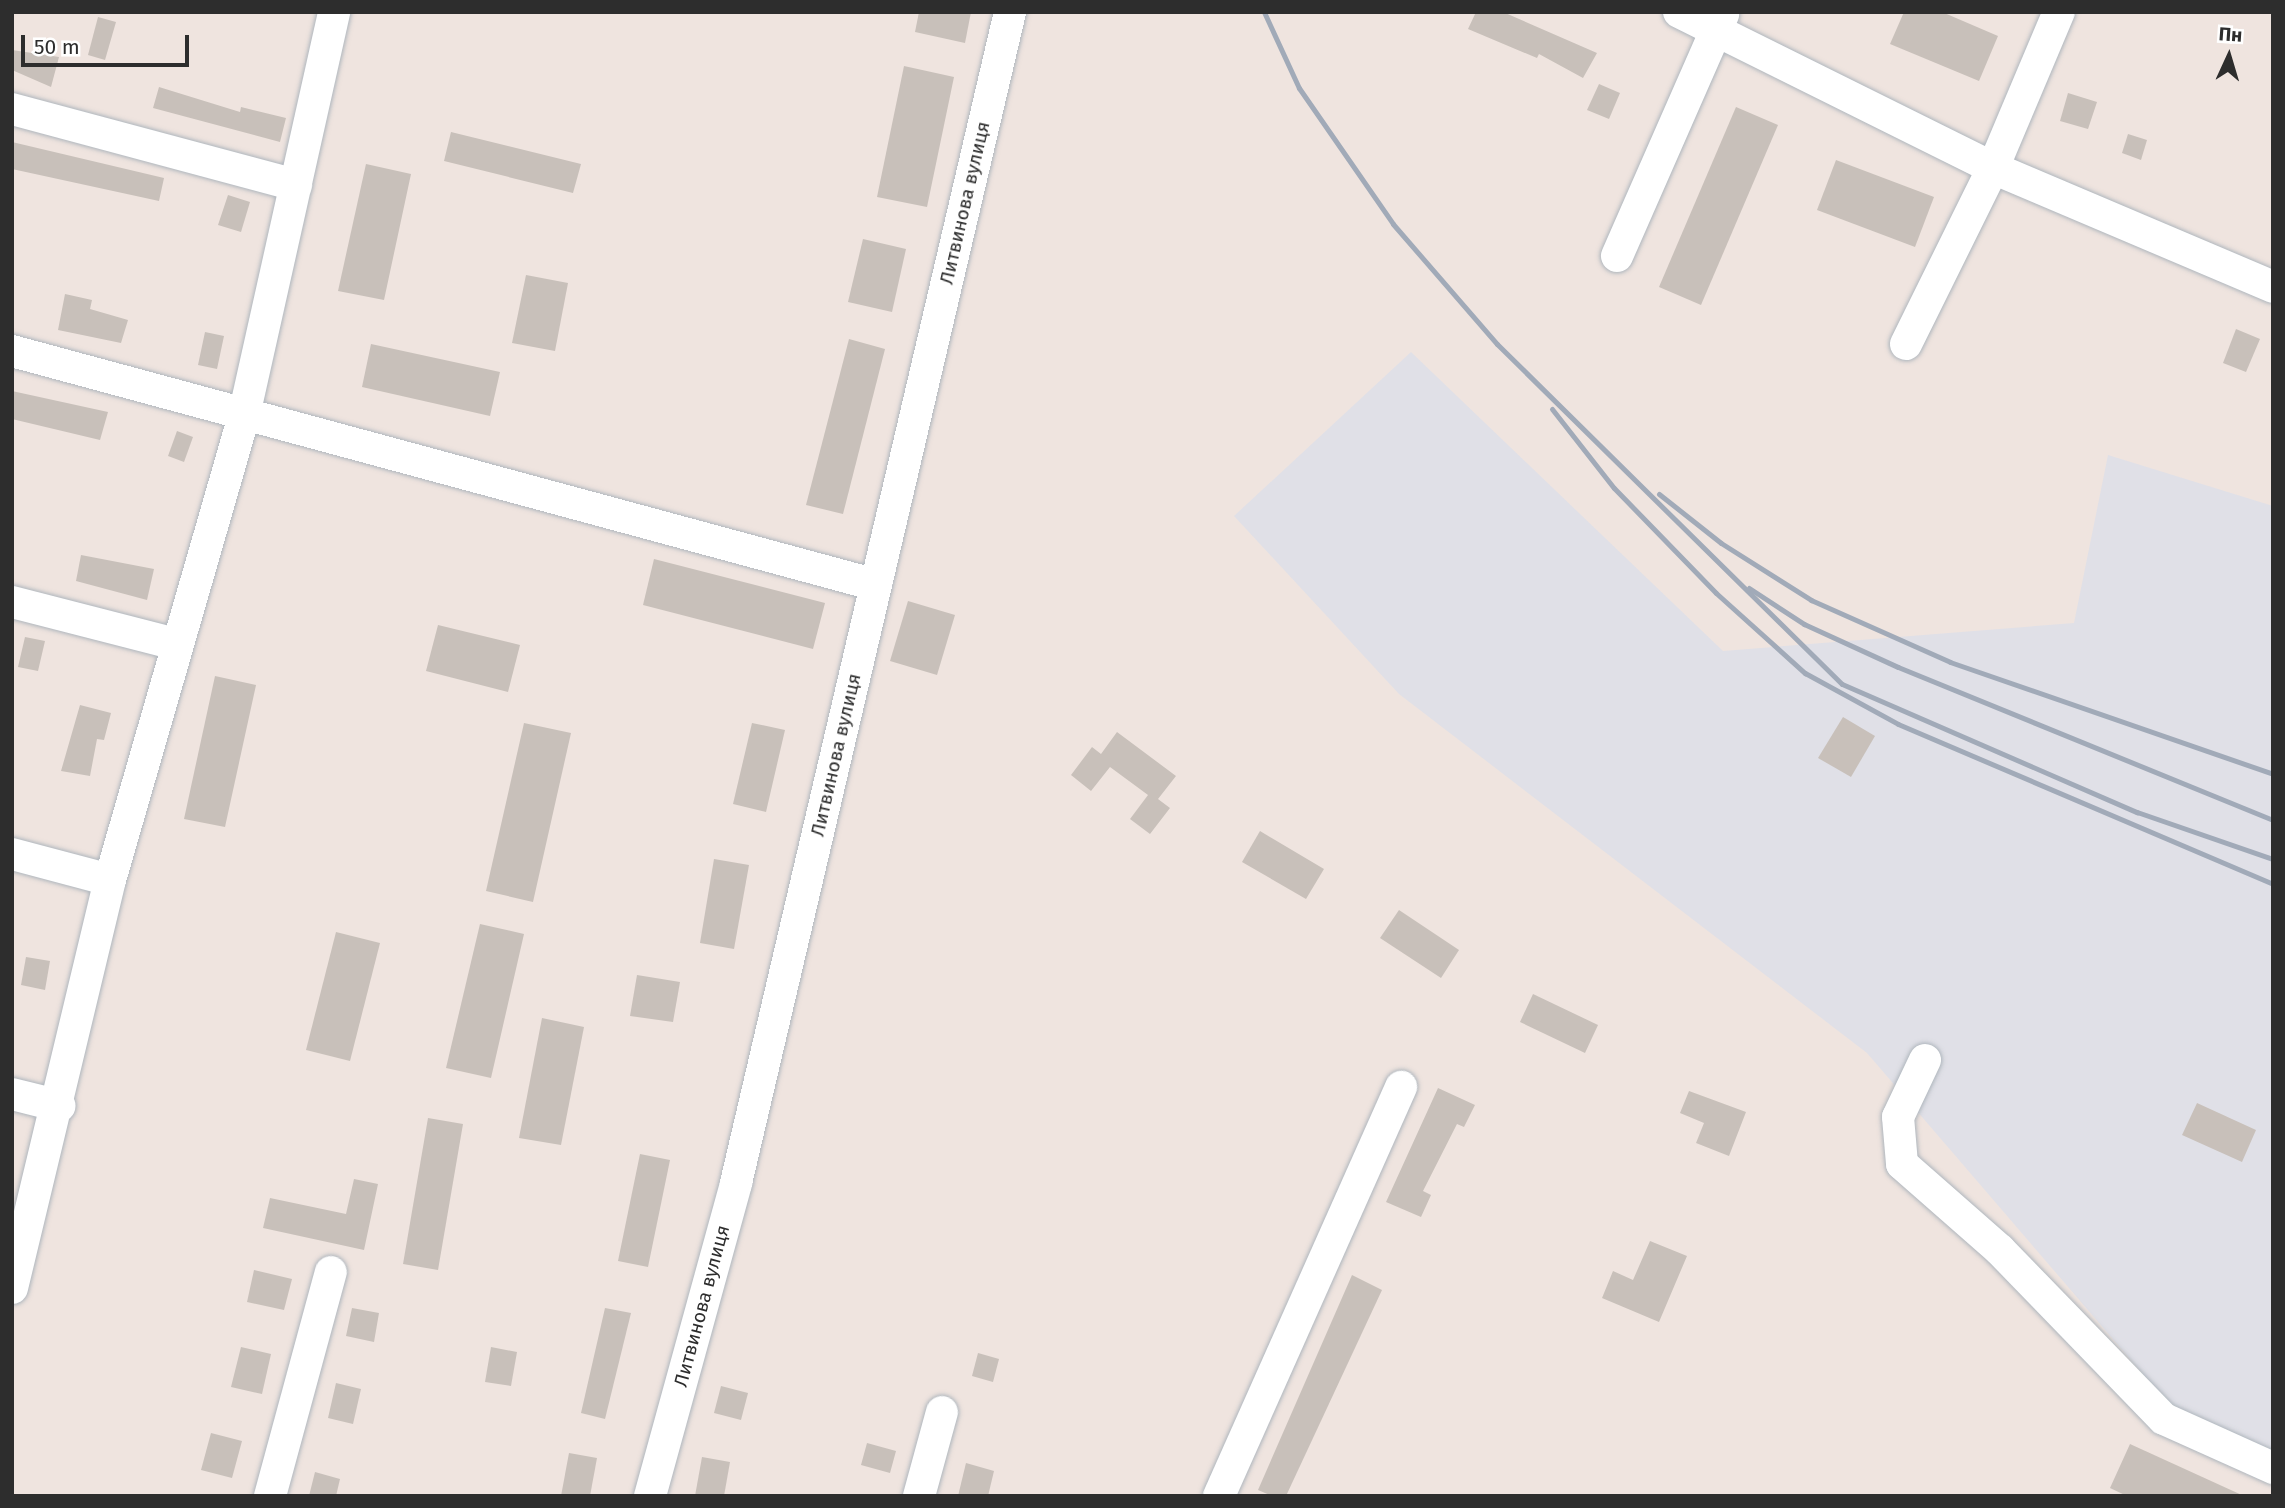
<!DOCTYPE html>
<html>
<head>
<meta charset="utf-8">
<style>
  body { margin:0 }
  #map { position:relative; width:2285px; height:1508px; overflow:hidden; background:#efe4df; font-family:"Fira Sans",sans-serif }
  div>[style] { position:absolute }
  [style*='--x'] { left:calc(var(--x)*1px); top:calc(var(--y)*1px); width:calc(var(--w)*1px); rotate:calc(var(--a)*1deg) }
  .industrial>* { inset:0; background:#e0e0e7 }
  .building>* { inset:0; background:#c8c0ba }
  .roads { filter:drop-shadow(0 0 2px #afb6bd) drop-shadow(0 0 2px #afb6bd) }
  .minor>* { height:32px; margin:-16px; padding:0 16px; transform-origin:16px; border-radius:16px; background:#fff }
  .rail>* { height:5px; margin:-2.5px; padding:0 2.5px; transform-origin:2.5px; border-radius:2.5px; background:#a1aab8 }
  span { translate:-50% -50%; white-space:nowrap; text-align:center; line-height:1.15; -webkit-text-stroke:5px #fff; paint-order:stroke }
  .street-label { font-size:19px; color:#2d2d2d }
  .frame { position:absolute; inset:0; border:14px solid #2d2d2d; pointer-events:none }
  .north { position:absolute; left:2194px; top:21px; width:70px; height:70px; -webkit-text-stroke:5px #fff; paint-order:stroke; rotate:4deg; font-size:19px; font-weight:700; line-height:28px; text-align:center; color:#2d2d2d }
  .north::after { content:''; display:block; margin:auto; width:24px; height:32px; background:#2d2d2d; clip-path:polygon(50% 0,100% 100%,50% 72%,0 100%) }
  .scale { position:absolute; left:21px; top:35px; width:168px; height:32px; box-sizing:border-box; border:4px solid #2d2d2d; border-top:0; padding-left:9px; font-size:21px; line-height:24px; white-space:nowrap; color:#2d2d2d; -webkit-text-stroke:5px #fff; paint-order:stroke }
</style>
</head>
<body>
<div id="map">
  <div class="industrial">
    <i style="clip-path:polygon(1411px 352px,1723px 651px,2074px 623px,2108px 455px,2273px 506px,2273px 1485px,2185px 1423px,1867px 1053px,1399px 694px,1234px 516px)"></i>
  </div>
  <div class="building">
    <i style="clip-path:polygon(919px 12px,971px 12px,965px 43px,915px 32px)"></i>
    <i style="clip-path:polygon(1476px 12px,1503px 12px,1597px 53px,1583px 78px,1539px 54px,1537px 58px,1468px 29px)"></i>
    <i style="clip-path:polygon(1904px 12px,1942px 12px,1998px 36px,1979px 81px,1890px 44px)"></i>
    <i style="clip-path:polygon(98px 17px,116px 22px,105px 60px,88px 55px)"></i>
    <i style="clip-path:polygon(12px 50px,59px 57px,51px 87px,12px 70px)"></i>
    <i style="clip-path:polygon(904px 66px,954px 77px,927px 207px,877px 197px)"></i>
    <i style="clip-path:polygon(1599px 84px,1620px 93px,1609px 119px,1587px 110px)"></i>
    <i style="clip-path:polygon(159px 87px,240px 112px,241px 107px,286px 118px,280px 142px,153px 108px)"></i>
    <i style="clip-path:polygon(2068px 93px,2097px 102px,2088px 129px,2060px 121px)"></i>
    <i style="clip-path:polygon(1736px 107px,1778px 125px,1701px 305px,1659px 287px)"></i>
    <i style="clip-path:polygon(451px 132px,581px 164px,573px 193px,444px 161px)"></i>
    <i style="clip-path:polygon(2128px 134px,2147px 140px,2141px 160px,2122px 153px)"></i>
    <i style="clip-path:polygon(12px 142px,164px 178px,159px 201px,12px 169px)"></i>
    <i style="clip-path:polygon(1836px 160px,1934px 197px,1915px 247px,1817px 210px)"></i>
    <i style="clip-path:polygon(366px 164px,411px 174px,384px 300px,338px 291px)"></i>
    <i style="clip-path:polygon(228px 195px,250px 202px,241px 232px,218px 225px)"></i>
    <i style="clip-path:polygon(863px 239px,906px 249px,892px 312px,848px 302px)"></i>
    <i style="clip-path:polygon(526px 275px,568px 283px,555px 351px,512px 343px)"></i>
    <i style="clip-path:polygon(65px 294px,92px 300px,90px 309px,128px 320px,121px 343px,58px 330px)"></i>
    <i style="clip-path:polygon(2236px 329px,2260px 339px,2246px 372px,2223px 363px)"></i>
    <i style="clip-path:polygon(205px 332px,224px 336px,217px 369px,198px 365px)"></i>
    <i style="clip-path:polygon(849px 339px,885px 349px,843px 514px,806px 505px)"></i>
    <i style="clip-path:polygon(371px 344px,500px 372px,490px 416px,362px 387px)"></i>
    <i style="clip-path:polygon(12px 391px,108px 412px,100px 440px,12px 419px)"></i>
    <i style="clip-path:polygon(177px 431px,193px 437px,184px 462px,168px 456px)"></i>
    <i style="clip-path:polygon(81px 555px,154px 569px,147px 600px,76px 581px)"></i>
    <i style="clip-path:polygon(654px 559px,825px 603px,813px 649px,643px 605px)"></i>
    <i style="clip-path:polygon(908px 601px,955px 615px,937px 675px,890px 661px)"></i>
    <i style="clip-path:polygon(438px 625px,520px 645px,508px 692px,426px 671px)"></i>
    <i style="clip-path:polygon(25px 637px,45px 641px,38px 671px,18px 667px)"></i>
    <i style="clip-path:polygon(215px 676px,256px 685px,225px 827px,184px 819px)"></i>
    <i style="clip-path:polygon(80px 705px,111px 713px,104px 740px,97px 739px,90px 776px,61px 771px)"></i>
    <i style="clip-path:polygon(1843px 717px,1875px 736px,1851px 777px,1818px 758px)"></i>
    <i style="clip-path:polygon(524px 723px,571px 733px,533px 902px,486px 891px)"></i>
    <i style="clip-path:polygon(752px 723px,785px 730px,766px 812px,733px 804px)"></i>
    <i style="clip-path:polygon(1117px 732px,1176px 776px,1158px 799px,1170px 808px,1150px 834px,1130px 819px,1148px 795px,1110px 767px,1091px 791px,1071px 775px,1092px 747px,1101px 754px)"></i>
    <i style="clip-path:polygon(1260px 831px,1324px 869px,1306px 899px,1242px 862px)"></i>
    <i style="clip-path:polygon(714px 859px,749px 865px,734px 949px,700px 943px)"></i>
    <i style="clip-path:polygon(1399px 910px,1459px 950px,1441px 978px,1380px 938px)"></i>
    <i style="clip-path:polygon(480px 924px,524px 934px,491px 1078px,446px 1068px)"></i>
    <i style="clip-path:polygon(336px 932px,380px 943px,350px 1061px,306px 1050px)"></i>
    <i style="clip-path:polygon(26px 957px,50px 961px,45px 990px,21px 985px)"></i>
    <i style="clip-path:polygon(637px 975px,680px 982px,673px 1022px,630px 1016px)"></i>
    <i style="clip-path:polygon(1533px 994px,1598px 1025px,1585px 1053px,1520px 1022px)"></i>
    <i style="clip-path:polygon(542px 1018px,584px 1027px,561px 1145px,519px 1138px)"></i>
    <i style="clip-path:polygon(1438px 1088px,1475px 1105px,1464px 1127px,1457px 1124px,1423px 1191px,1431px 1195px,1421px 1217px,1386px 1202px)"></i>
    <i style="clip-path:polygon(1689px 1091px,1746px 1112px,1729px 1156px,1696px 1143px,1704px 1123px,1680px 1113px)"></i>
    <i style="clip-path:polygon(2197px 1103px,2256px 1130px,2242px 1162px,2182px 1135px)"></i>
    <i style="clip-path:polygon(428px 1118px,463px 1124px,438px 1270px,403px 1264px)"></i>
    <i style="clip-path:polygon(640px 1154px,670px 1160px,648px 1267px,618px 1261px)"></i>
    <i style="clip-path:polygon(354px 1179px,378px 1184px,364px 1250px,263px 1228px,270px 1198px,346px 1214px)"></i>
    <i style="clip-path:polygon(1650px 1241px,1687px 1256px,1659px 1322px,1602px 1298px,1613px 1271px,1633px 1280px)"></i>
    <i style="clip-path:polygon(254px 1270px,292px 1279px,284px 1310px,247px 1302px)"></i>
    <i style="clip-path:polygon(1352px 1275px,1382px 1290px,1286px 1496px,1272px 1496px,1258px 1490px)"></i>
    <i style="clip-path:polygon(352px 1308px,379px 1313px,374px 1342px,346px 1336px)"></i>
    <i style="clip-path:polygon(605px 1308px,631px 1313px,605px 1419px,581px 1413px)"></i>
    <i style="clip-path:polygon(241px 1347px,271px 1354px,262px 1394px,231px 1387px)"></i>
    <i style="clip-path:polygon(491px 1347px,517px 1352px,511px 1386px,485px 1382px)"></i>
    <i style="clip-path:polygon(978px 1353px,999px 1359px,993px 1382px,972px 1376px)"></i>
    <i style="clip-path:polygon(336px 1383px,361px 1389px,353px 1424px,328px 1418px)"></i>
    <i style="clip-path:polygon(721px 1386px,748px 1393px,741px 1420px,714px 1413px)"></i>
    <i style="clip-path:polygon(211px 1433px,242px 1441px,232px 1478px,201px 1470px)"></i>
    <i style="clip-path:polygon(867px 1443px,896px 1451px,890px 1473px,861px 1465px)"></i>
    <i style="clip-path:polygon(2130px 1444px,2244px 1496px,2127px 1496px,2110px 1488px)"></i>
    <i style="clip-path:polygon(569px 1453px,597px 1458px,590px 1496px,561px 1496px)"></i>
    <i style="clip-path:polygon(702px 1457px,730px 1462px,724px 1496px,695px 1496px)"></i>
    <i style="clip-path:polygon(966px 1463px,994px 1471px,988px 1496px,958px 1496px)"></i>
    <i style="clip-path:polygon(315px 1472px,340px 1479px,336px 1496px,309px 1496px)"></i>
  </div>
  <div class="roads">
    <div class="minor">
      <i style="--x:1679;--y:12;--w:351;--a:26.4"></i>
      <i style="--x:1993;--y:168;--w:304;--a:23"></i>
      <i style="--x:12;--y:109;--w:294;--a:15"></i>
      <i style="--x:1617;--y:256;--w:264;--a:-66.3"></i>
      <i style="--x:1906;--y:344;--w:196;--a:-63.7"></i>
      <i style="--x:1993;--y:168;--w:169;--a:-67.1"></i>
      <i style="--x:12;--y:351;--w:895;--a:15.15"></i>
      <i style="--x:12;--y:602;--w:168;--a:14.4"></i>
      <i style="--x:12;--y:854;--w:101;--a:14.9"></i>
      <i style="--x:1925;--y:1060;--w:63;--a:115.3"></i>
      <i style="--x:1898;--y:1117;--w:47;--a:85.1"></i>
      <i style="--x:1902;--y:1164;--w:130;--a:41.3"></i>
      <i style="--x:2000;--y:1250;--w:235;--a:45.9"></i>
      <i style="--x:2164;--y:1419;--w:120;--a:24.2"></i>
      <i style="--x:12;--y:1094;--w:49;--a:14"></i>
      <i style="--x:12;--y:1288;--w:420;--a:-76.5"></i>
      <i style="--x:110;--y:880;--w:488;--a:-73.9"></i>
      <i style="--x:245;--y:411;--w:409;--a:-77.4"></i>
      <i style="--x:270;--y:1496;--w:232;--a:-74.8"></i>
      <i style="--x:650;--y:1496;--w:325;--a:-74.6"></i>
      <i style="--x:736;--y:1183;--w:1203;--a:-76.83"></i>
      <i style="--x:919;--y:1496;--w:87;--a:-74.7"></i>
      <i style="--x:1219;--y:1496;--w:448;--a:-66"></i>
    </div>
  </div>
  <div class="rail">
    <i style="--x:1264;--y:12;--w:84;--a:65.3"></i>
    <i style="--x:1299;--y:88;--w:165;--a:55.3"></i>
    <i style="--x:1393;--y:224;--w:159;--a:49.1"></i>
    <i style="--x:1497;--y:344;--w:484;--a:44.6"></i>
    <i style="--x:1842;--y:684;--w:322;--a:23.5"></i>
    <i style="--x:2137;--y:812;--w:144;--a:19.1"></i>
    <i style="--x:1552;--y:409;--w:100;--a:51.9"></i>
    <i style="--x:1614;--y:488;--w:146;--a:45.8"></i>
    <i style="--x:1716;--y:593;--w:120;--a:42"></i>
    <i style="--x:1805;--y:673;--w:106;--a:28.7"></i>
    <i style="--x:1898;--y:724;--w:408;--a:23.1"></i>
    <i style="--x:1659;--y:494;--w:79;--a:38.3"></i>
    <i style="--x:1721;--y:543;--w:107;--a:32.3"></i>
    <i style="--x:1811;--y:600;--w:152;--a:24"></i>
    <i style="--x:1950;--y:662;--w:342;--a:19.1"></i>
    <i style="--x:1749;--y:588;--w:66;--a:33.2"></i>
    <i style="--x:1804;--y:624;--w:103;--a:24.6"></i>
    <i style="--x:1898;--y:667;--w:405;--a:22.2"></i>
  </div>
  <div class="street-label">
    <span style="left:965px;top:203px;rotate:-77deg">Литвинова вулиця</span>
    <span style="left:836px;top:755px;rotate:-77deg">Литвинова вулиця</span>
    <span style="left:702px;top:1306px;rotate:-75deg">Литвинова вулиця</span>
  </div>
  <div class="frame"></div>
  <div class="north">Пн</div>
  <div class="scale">50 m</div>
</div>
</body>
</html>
